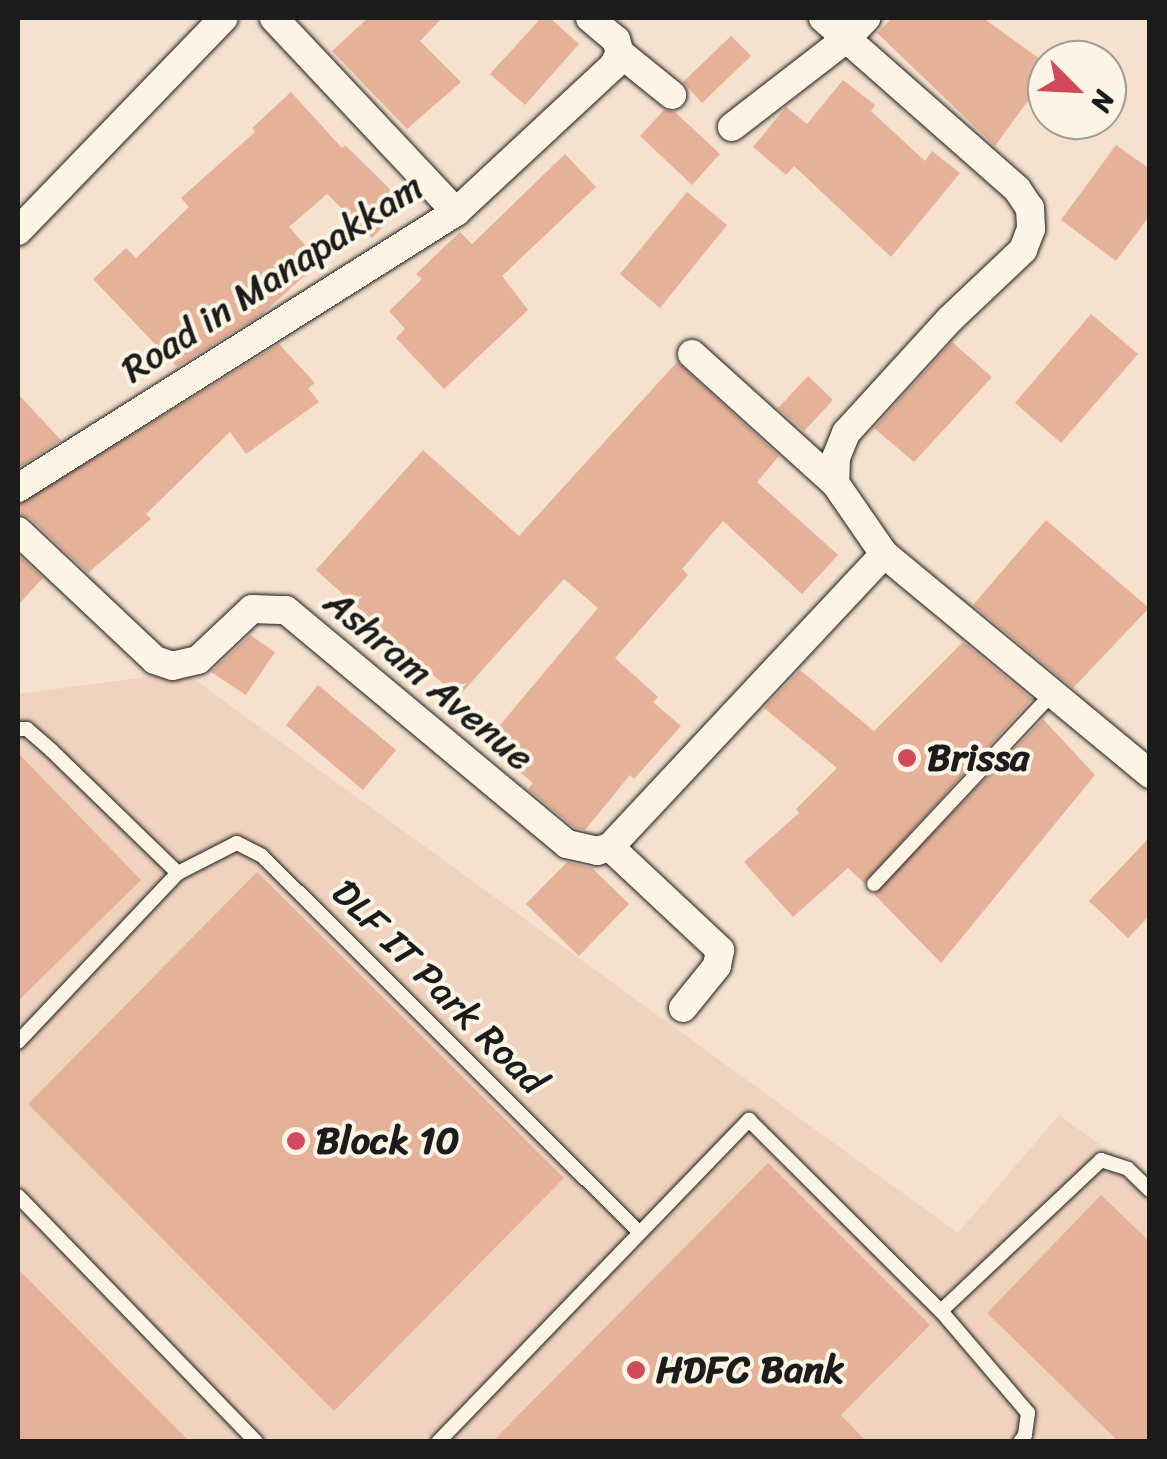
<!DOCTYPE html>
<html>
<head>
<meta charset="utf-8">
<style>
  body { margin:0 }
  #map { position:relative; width:1167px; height:1459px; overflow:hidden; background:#f5e1ce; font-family:Sriracha,sans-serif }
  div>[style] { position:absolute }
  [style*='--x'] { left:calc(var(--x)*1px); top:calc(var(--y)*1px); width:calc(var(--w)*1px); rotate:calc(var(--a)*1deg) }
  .built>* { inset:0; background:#f0d3be }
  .building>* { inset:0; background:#e5b199 }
  .roads { filter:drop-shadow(0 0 2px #1c1c1c) drop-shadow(0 0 2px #1c1c1c) }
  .service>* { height:14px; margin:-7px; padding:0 7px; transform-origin:7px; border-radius:7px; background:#fcf5e5 }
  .minor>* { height:28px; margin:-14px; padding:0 14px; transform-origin:14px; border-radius:14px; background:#fcf5e5 }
  .dots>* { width:28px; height:28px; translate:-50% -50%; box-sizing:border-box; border:5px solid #fcf5e5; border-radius:50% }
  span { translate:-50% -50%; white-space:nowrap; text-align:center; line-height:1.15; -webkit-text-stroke:8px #fcf5e5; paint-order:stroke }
  .street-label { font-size:38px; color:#1c1c1c }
  .poi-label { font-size:38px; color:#1c1c1c; font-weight:700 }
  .left { translate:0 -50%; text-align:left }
  .frame { position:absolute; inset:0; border:20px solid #1c1c1c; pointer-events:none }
  .north { position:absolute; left:1027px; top:40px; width:100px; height:100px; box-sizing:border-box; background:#fcf5e5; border:2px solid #a29e95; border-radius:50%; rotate:114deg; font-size:28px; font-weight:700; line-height:40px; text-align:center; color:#1c1c1c }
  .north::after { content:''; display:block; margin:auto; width:35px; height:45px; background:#d1495b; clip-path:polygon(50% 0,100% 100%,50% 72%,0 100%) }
</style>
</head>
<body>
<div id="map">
  <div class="built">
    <i style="clip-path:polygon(184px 672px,958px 1233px,1059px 1115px,1149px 1180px,1149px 1441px,18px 1441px,18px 694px)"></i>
  </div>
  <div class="building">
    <i style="clip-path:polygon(368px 18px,442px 18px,420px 41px,461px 82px,407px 129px,332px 51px)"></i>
    <i style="clip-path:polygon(541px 18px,550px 18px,579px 44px,525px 105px,490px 74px)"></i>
    <i style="clip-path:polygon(892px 18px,983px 18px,1047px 64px,1047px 75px,995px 146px,877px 33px)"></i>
    <i style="clip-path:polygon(731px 36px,751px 56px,702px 103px,683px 82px)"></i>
    <i style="clip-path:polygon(843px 80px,875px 105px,871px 111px,925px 161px,932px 151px,960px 173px,891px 257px,794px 166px,786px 175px,753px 147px,786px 107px,807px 124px)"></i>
    <i style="clip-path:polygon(291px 92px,342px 148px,345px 145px,405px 204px,372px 238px,327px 194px,289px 227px,320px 262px,262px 314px,177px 367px,93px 279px,126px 248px,136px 258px,189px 207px,181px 198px,255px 132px,252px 128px)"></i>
    <i style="clip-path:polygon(664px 110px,675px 112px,720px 154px,692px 185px,640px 136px)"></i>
    <i style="clip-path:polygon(1116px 145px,1150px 169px,1150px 215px,1116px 261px,1061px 220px)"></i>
    <i style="clip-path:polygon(565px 154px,596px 187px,502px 276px,528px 310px,444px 389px,396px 338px,405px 329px,389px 311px,422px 279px,416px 274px,460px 232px,472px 244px)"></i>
    <i style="clip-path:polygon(687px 192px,727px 225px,660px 308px,620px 274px)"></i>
    <i style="clip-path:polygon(1091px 314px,1138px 354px,1061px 443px,1015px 403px)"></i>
    <i style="clip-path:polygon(952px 342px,992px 377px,914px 462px,874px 428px)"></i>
    <i style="clip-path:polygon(279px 344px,315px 383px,308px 388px,319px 402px,246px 454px,230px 432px,146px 514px,151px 519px,88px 573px,30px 518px,18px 514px,18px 505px)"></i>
    <i style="clip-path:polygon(677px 362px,779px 456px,757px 482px,838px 555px,802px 594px,723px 521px,682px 569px,688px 575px,615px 658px,658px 697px,653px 702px,681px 726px,634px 779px,630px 775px,585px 830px,575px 828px,528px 789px,533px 783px,485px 743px,598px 608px,564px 579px,458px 697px,316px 570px,423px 450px,519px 536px)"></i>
    <i style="clip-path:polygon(808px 376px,833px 400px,804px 431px,778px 408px)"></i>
    <i style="clip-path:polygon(18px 394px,61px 440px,18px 468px)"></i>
    <i style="clip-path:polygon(1046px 520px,1149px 608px,1073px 688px,973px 605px)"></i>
    <i style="clip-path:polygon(18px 555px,43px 578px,18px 605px)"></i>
    <i style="clip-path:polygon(250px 635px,275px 652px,246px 695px,211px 672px)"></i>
    <i style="clip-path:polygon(963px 642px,1032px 699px,864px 883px,848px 868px,793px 917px,744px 862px,799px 813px,796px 809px,837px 768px,764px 708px,800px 670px,874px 731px)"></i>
    <i style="clip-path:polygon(318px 685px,396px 750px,363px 790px,286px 725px)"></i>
    <i style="clip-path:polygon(1049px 713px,1043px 719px,1095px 775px,941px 963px,874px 894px)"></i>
    <i style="clip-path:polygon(18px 753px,141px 880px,18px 1001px)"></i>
    <i style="clip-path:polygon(1150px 837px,1150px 915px,1128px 938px,1089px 901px)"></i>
    <i style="clip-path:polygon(567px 862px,592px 868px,629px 904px,579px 956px,526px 904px)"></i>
    <i style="clip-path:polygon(257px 872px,564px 1178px,334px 1411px,28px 1104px)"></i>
    <i style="clip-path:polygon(768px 1163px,930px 1325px,841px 1415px,867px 1442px,492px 1442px)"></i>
    <i style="clip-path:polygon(1101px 1195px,1150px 1242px,1150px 1442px,1119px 1442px,987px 1313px)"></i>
    <i style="clip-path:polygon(18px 1269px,190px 1442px,18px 1442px)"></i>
  </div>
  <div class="roads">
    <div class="service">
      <i style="--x:18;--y:729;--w:9;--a:0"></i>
      <i style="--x:27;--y:729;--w:32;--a:41"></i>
      <i style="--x:51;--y:750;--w:177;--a:44.1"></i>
      <i style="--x:874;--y:884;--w:262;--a:-46.9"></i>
      <i style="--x:18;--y:1042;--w:233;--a:-46.6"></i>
      <i style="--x:178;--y:873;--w:66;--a:-27"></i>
      <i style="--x:237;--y:843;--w:28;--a:27"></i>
      <i style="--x:262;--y:856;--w:531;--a:44.92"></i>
      <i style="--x:18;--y:1196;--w:342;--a:45.9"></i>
      <i style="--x:941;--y:1311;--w:134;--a:49.5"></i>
      <i style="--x:1028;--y:1413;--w:22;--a:98"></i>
      <i style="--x:1025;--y:1435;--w:9;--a:126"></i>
      <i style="--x:438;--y:1442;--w:448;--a:-46"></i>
      <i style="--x:749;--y:1120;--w:271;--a:44.9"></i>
      <i style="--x:941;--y:1311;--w:220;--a:-43.3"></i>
      <i style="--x:1101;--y:1160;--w:28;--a:18"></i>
      <i style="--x:1128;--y:1169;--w:30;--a:44"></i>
    </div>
    <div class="minor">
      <i style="--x:823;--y:18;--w:259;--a:41.4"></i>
      <i style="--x:1017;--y:189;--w:23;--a:56"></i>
      <i style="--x:1030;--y:208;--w:21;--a:87"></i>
      <i style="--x:1031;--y:229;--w:22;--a:111"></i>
      <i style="--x:1023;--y:250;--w:100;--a:136.6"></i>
      <i style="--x:950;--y:319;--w:154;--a:132.4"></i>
      <i style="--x:846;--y:433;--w:27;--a:112"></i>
      <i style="--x:836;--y:458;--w:25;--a:92"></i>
      <i style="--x:835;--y:483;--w:86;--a:55.4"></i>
      <i style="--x:884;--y:554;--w:345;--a:39.6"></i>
      <i style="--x:620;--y:53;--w:67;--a:38.9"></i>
      <i style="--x:732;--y:127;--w:145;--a:-37.7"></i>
      <i style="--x:847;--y:38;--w:28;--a:-46"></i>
      <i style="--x:456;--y:212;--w:214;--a:-42.9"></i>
      <i style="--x:613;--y:66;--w:15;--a:-62"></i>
      <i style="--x:620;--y:53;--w:14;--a:-107"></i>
      <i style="--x:616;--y:40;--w:34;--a:-140"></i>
      <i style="--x:18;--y:231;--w:296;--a:-46"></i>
      <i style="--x:692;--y:354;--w:193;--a:42.1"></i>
      <i style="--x:18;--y:488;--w:518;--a:-32.22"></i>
      <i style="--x:456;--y:212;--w:266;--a:-133.2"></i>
      <i style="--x:18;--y:531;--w:188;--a:43.3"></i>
      <i style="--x:155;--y:660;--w:18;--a:19"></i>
      <i style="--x:172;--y:666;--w:27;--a:-13"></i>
      <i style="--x:198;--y:660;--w:74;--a:-43.4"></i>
      <i style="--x:252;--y:609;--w:34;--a:2"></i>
      <i style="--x:286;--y:610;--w:366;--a:39.8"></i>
      <i style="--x:567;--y:844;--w:31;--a:13"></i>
      <i style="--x:597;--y:851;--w:14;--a:-17"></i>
      <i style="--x:610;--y:847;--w:401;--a:-46.9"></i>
      <i style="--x:610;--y:847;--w:151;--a:43.1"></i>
      <i style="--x:720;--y:950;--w:16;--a:101"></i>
      <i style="--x:717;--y:966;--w:54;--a:129"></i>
    </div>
  </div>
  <div class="dots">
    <i style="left:907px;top:758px;background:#d1495b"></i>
    <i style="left:296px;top:1141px;background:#d1495b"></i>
    <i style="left:636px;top:1370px;background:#d1495b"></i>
  </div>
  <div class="street-label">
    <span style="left:272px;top:278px;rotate:-33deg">Road in Manapakkam</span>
    <span style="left:429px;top:680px;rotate:40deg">Ashram Avenue</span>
    <span style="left:439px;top:987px;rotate:45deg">DLF IT Park Road</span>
  </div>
  <div class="poi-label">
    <span class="left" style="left:927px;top:758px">Brissa</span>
    <span class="left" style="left:316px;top:1141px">Block 10</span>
    <span class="left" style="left:656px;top:1370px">HDFC Bank</span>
  </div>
  <div class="frame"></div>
  <div class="north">N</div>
</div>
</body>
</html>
